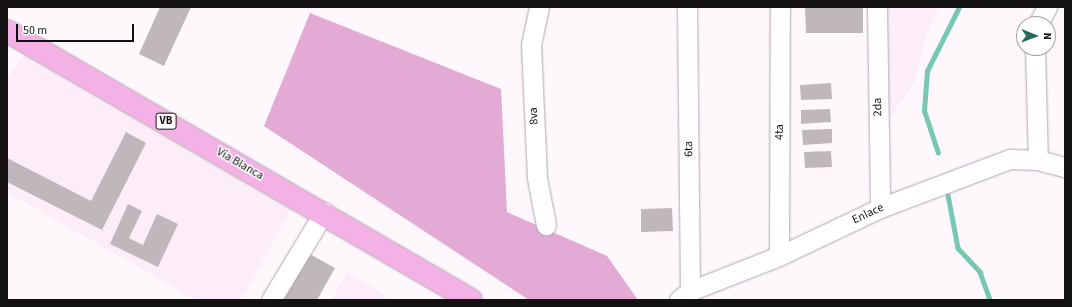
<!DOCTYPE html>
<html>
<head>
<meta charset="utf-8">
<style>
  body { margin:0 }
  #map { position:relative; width:1072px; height:307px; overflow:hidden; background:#fef8fd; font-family:"Source Sans 3",sans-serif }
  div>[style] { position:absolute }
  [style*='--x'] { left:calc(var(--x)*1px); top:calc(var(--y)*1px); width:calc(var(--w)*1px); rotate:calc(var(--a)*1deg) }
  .built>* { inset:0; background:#fdedf9 }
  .forest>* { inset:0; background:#e3aad5 }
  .stream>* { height:4.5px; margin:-2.25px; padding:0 2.25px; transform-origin:2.25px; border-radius:2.25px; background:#76c8b3 }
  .building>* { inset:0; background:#c0b7bd }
  .roads { filter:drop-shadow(0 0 1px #b0a7ae) drop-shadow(0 0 1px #b0a7ae) }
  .minor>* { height:19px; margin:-9.5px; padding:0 9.5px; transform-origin:9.5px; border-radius:9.5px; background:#fff }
  .major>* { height:22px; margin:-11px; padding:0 11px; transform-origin:11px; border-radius:11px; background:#f3b1e6 }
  span { translate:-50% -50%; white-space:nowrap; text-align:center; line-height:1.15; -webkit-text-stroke:3px #fff; paint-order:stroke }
  .shield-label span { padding:1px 3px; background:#fff; border:1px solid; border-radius:3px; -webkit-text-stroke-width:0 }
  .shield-label { font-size:11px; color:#141113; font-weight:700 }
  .street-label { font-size:12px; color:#141113 }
  .frame { position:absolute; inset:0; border:8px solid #141113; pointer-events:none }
  .north { position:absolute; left:1016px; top:16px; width:40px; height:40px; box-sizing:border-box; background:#fff; border:1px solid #a1a0a1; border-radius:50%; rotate:91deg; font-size:11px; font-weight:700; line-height:16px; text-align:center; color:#141113 }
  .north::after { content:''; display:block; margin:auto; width:14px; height:18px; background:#276a5a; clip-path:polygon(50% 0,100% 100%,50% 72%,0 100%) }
  .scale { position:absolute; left:16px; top:24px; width:118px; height:18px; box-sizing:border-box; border:2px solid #141113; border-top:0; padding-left:5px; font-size:12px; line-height:14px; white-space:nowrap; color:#141113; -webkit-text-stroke:3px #fff; paint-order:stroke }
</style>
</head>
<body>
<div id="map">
  <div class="built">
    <i style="clip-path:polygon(886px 7px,939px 7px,928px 31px,915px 82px,889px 118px)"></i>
    <i style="clip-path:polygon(24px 53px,291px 210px,241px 300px,196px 300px,7px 192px,7px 79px)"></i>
    <i style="clip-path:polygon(347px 272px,394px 300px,331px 300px)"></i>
  </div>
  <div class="forest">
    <i style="clip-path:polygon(310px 13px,501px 89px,507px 212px,607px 256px,638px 300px,529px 300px,264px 126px)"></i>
  </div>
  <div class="stream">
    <i style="--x:938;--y:153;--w:44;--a:-108.4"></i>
    <i style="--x:924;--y:111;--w:40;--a:-85.7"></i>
    <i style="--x:927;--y:71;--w:72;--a:-63.4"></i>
    <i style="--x:948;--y:195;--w:54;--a:79.3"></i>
    <i style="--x:958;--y:248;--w:33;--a:47"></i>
    <i style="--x:980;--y:272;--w:30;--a:70"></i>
  </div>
  <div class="building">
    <i style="clip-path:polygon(160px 7px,191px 7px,164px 66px,139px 54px)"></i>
    <i style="clip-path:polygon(805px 7px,863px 7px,863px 33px,806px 33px)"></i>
    <i style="clip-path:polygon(831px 83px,832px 99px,801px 100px,800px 85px)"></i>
    <i style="clip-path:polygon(830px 109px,831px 122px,801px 124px,801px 110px)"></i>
    <i style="clip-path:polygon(832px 129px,832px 143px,803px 145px,802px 130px)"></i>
    <i style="clip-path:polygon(126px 132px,146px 143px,102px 230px,7px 182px,7px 158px,91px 201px)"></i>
    <i style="clip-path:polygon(831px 151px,832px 167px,805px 168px,804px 152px)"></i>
    <i style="clip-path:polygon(128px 204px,142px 211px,129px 238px,143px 245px,157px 214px,178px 224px,158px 267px,110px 244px)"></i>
    <i style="clip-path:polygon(672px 208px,673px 231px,641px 232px,641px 209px)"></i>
    <i style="clip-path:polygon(308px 253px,335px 268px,317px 300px,282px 300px)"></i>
  </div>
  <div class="roads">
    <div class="minor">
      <i style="--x:539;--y:7;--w:39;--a:102"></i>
      <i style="--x:531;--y:45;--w:133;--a:87.4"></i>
      <i style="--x:537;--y:178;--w:48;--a:79.2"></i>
      <i style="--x:687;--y:7;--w:284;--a:89.4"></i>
      <i style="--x:877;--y:7;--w:201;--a:89.1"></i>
      <i style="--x:1038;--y:24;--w:19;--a:-62"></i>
      <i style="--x:1035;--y:48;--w:112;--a:88.5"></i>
      <i style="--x:779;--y:256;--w:249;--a:-89.8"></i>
      <i style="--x:271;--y:300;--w:103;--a:-58.9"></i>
      <i style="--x:679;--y:300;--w:14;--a:-39"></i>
      <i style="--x:690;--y:291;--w:96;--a:-21.5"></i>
      <i style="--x:779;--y:256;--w:112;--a:-25.4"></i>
      <i style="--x:880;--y:208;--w:139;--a:-20.7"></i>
      <i style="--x:1010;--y:159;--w:28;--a:2"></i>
      <i style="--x:1038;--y:160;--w:28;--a:15"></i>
    </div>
    <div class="major">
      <i style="--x:7;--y:31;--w:536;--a:30.1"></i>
    </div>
  </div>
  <div class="shield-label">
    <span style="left:166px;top:121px">VB</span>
  </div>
  <div class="street-label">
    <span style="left:878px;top:107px;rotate:-91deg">2da</span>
    <span style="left:534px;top:116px;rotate:-93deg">8va</span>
    <span style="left:780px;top:132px;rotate:-90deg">4ta</span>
    <span style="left:689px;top:149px;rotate:-91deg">6ta</span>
    <span style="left:240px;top:164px;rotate:30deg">Vía Blanca</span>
    <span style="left:868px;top:214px;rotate:-25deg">Enlace</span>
  </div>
  <div class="frame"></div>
  <div class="north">N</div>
  <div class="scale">50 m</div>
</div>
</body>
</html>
